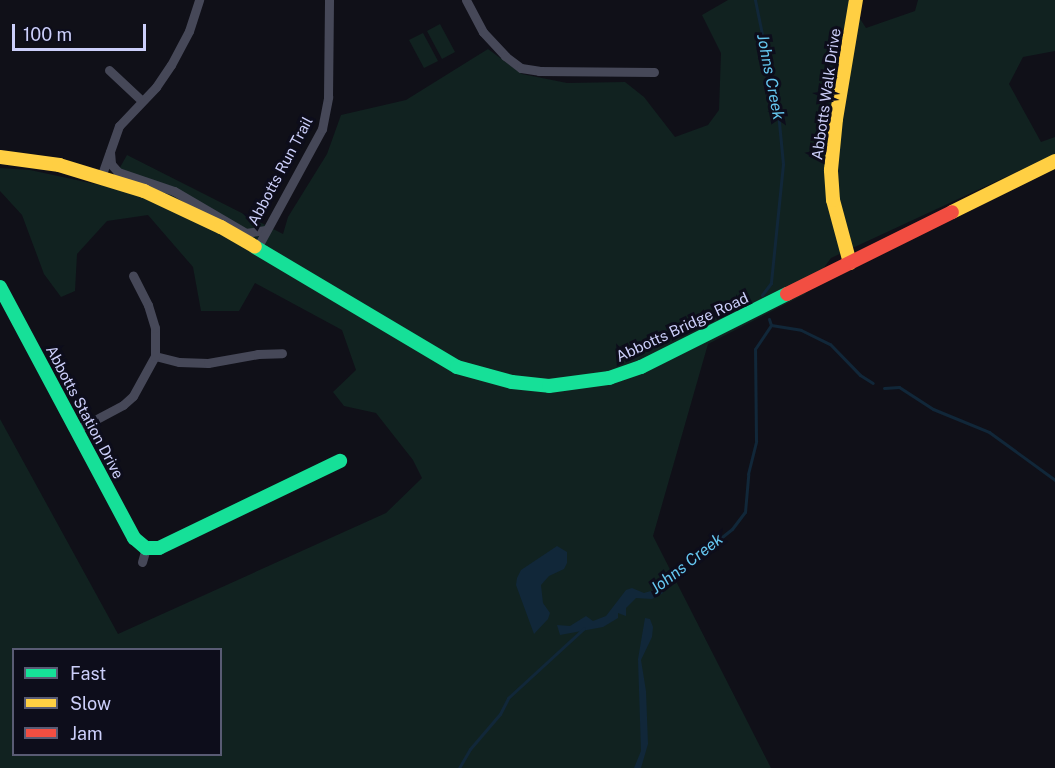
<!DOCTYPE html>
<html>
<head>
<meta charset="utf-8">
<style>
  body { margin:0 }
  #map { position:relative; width:1055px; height:768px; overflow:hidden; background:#101018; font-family:"Public Sans",sans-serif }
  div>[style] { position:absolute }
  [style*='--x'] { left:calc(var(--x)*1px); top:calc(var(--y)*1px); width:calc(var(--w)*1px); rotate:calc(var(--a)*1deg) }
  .green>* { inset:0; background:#112220 }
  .water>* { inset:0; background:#112739 }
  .stream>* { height:3px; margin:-1.5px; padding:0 1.5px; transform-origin:1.5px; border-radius:1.5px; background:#112739 }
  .street>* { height:9px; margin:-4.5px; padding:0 4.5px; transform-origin:4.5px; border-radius:4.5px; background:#464858 }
  .fast>* { height:14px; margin:-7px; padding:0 7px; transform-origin:7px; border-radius:7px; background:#16e098 }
  .slow>* { height:14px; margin:-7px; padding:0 7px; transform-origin:7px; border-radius:7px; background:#ffcf43 }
  .jam>* { height:14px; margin:-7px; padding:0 7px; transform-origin:7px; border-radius:7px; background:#f24e42 }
  span { translate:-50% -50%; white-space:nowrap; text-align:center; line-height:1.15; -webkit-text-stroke:6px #0d0d1b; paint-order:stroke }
  .street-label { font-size:15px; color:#cccffa }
  .water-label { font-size:16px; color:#65c7f0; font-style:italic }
  .legend { position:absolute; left:12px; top:648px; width:210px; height:108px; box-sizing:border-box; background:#0d0d1b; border:2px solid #595b74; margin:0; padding:8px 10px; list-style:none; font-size:18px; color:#cccffa }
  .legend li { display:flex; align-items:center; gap:12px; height:30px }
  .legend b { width:30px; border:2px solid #595b74 }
  .scale { position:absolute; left:12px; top:24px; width:134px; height:27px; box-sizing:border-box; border:3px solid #cccffa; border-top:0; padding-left:8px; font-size:18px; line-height:21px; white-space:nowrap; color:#cccffa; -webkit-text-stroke:4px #0d0d1b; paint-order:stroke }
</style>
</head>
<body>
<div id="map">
  <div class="green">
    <i style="clip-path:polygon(evenodd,728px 0,848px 0,866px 28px,915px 11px,918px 0,1055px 0,1055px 51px,1023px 57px,1009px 84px,1041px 142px,1055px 137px,1055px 154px,831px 258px,805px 294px,708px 344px,653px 536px,771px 768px,0 768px,0 419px,118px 634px,386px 513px,422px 478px,413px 460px,376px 413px,344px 406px,333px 392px,356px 370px,342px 330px,255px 283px,239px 311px,201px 311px,193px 267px,148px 215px,107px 221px,77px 254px,75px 291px,61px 297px,44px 274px,22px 215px,0 191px,0 168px,30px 170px,109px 187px,127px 155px,283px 234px,288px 217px,327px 154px,341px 115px,406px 100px,488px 49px,522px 74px,567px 83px,625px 82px,644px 97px,675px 137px,708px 125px,719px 110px,721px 53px,702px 15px,728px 0,14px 650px,220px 650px,220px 754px,14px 754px,14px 650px)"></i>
    <i style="clip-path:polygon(440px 24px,455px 52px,442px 59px,427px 31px)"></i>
    <i style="clip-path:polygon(423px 33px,438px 61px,424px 68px,409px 40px)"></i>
  </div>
  <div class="water">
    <i style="clip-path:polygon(557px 546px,567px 552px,567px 563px,564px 569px,549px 576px,541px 585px,543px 603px,550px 613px,548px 619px,534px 634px,516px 585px,517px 578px,521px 570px)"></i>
    <i style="clip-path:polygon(632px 588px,644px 593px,661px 588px,663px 593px,652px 599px,636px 598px,626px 608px,626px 616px,618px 613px,618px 618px,603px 627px,560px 635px,557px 625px,570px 626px,586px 616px,593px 621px,606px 616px,626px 590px)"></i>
    <i style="clip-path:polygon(645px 618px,650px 619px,653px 627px,652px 637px,641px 660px,646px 691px,648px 744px,641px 768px,634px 768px,641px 751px,638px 659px)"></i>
  </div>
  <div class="stream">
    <i style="--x:755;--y:0;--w:114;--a:78.4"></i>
    <i style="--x:778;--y:112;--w:52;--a:84.5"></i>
    <i style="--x:783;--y:164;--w:120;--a:95.8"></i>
    <i style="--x:771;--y:283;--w:15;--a:127"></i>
    <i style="--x:769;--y:319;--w:6;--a:72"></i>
    <i style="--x:771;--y:325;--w:30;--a:9"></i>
    <i style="--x:801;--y:330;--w:32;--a:26"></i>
    <i style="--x:830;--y:344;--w:43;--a:45.9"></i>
    <i style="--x:860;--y:375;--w:15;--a:32"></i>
    <i style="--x:884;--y:388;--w:15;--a:-4"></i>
    <i style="--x:899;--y:387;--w:40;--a:32.9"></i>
    <i style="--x:933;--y:409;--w:61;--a:22.3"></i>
    <i style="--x:989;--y:432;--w:82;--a:36"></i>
    <i style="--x:656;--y:590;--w:97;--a:-38.8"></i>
    <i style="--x:732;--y:529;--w:21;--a:-53"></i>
    <i style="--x:745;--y:512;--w:38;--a:-85"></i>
    <i style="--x:748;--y:474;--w:34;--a:-76"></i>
    <i style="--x:756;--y:441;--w:92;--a:-90.6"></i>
    <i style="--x:755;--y:349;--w:29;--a:-56"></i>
    <i style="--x:459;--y:768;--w:22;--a:-60"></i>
    <i style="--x:470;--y:749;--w:46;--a:-49.4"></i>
    <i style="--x:500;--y:714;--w:18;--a:-63"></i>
    <i style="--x:508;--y:698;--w:103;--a:-42.6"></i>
  </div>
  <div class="street">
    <i style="--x:466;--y:0;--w:36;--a:62"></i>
    <i style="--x:483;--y:32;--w:33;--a:47"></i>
    <i style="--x:505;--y:56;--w:20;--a:37"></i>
    <i style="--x:521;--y:68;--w:18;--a:9"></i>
    <i style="--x:539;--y:71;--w:115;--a:0.5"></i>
    <i style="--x:109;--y:70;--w:45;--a:43.2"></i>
    <i style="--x:110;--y:152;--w:12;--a:85"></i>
    <i style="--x:111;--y:164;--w:11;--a:49"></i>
    <i style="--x:118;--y:172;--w:59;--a:18.7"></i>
    <i style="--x:174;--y:191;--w:83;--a:30.3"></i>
    <i style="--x:246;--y:233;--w:20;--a:-9"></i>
    <i style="--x:101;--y:177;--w:54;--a:-70.6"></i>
    <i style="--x:119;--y:126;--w:54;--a:-46.5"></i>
    <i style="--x:156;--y:87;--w:27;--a:-56"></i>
    <i style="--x:171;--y:65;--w:38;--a:-62"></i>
    <i style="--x:189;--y:31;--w:33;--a:-72"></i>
    <i style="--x:257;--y:248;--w:136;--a:-61.4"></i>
    <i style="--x:322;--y:129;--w:33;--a:-79"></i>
    <i style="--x:328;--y:97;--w:97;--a:-89.4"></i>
    <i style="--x:155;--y:356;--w:25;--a:14"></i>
    <i style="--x:179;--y:362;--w:29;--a:2"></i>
    <i style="--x:208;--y:363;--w:51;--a:-10.2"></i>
    <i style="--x:258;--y:354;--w:24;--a:-2"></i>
    <i style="--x:76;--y:430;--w:53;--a:-28"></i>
    <i style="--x:123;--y:405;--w:13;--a:-42"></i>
    <i style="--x:133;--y:396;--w:46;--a:-61.2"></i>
    <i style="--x:155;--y:356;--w:28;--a:-90"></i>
    <i style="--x:155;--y:328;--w:24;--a:-107"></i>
    <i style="--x:148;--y:305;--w:33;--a:-117"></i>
    <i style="--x:142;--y:562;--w:15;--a:-74"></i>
  </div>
  <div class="fast">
    <i style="--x:255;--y:247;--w:235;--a:30.7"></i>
    <i style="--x:457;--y:367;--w:57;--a:15.3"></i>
    <i style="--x:512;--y:382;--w:37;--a:6"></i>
    <i style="--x:549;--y:386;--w:61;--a:-7.6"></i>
    <i style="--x:609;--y:378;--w:34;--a:-19"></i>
    <i style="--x:641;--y:367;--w:163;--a:-26.6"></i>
    <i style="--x:0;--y:287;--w:285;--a:61.9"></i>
    <i style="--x:134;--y:538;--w:16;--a:40"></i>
    <i style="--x:146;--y:548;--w:13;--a:0"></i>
    <i style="--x:159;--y:548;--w:201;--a:-25.7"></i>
  </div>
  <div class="slow">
    <i style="--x:0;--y:157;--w:60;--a:7.7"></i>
    <i style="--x:59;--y:165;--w:89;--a:17"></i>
    <i style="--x:144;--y:191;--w:85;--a:25.1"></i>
    <i style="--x:221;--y:227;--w:39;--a:30"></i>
    <i style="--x:952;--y:212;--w:115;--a:-26.3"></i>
    <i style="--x:850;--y:263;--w:65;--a:-105.1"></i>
    <i style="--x:833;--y:200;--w:30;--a:-94"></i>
    <i style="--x:831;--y:170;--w:51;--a:-84.4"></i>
    <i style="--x:836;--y:119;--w:121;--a:-80.5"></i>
  </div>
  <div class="jam">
    <i style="--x:787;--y:294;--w:184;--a:-26.4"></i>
  </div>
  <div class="street-label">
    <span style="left:826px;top:94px;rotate:-82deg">Abbotts Walk Drive</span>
    <span style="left:280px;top:171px;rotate:-62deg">Abbotts Run Trail</span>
    <span style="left:682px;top:327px;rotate:-25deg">Abbotts Bridge Road</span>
    <span style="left:85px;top:412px;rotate:62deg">Abbotts Station Drive</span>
  </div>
  <div class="water-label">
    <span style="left:770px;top:77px;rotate:79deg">Johns Creek</span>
    <span style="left:687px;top:564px;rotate:-38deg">Johns Creek</span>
  </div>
  <ul class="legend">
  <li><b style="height:8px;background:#16e098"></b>Fast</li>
  <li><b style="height:8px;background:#ffcf43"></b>Slow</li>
  <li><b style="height:8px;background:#f24e42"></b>Jam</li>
  </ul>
  <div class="scale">100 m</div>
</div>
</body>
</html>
